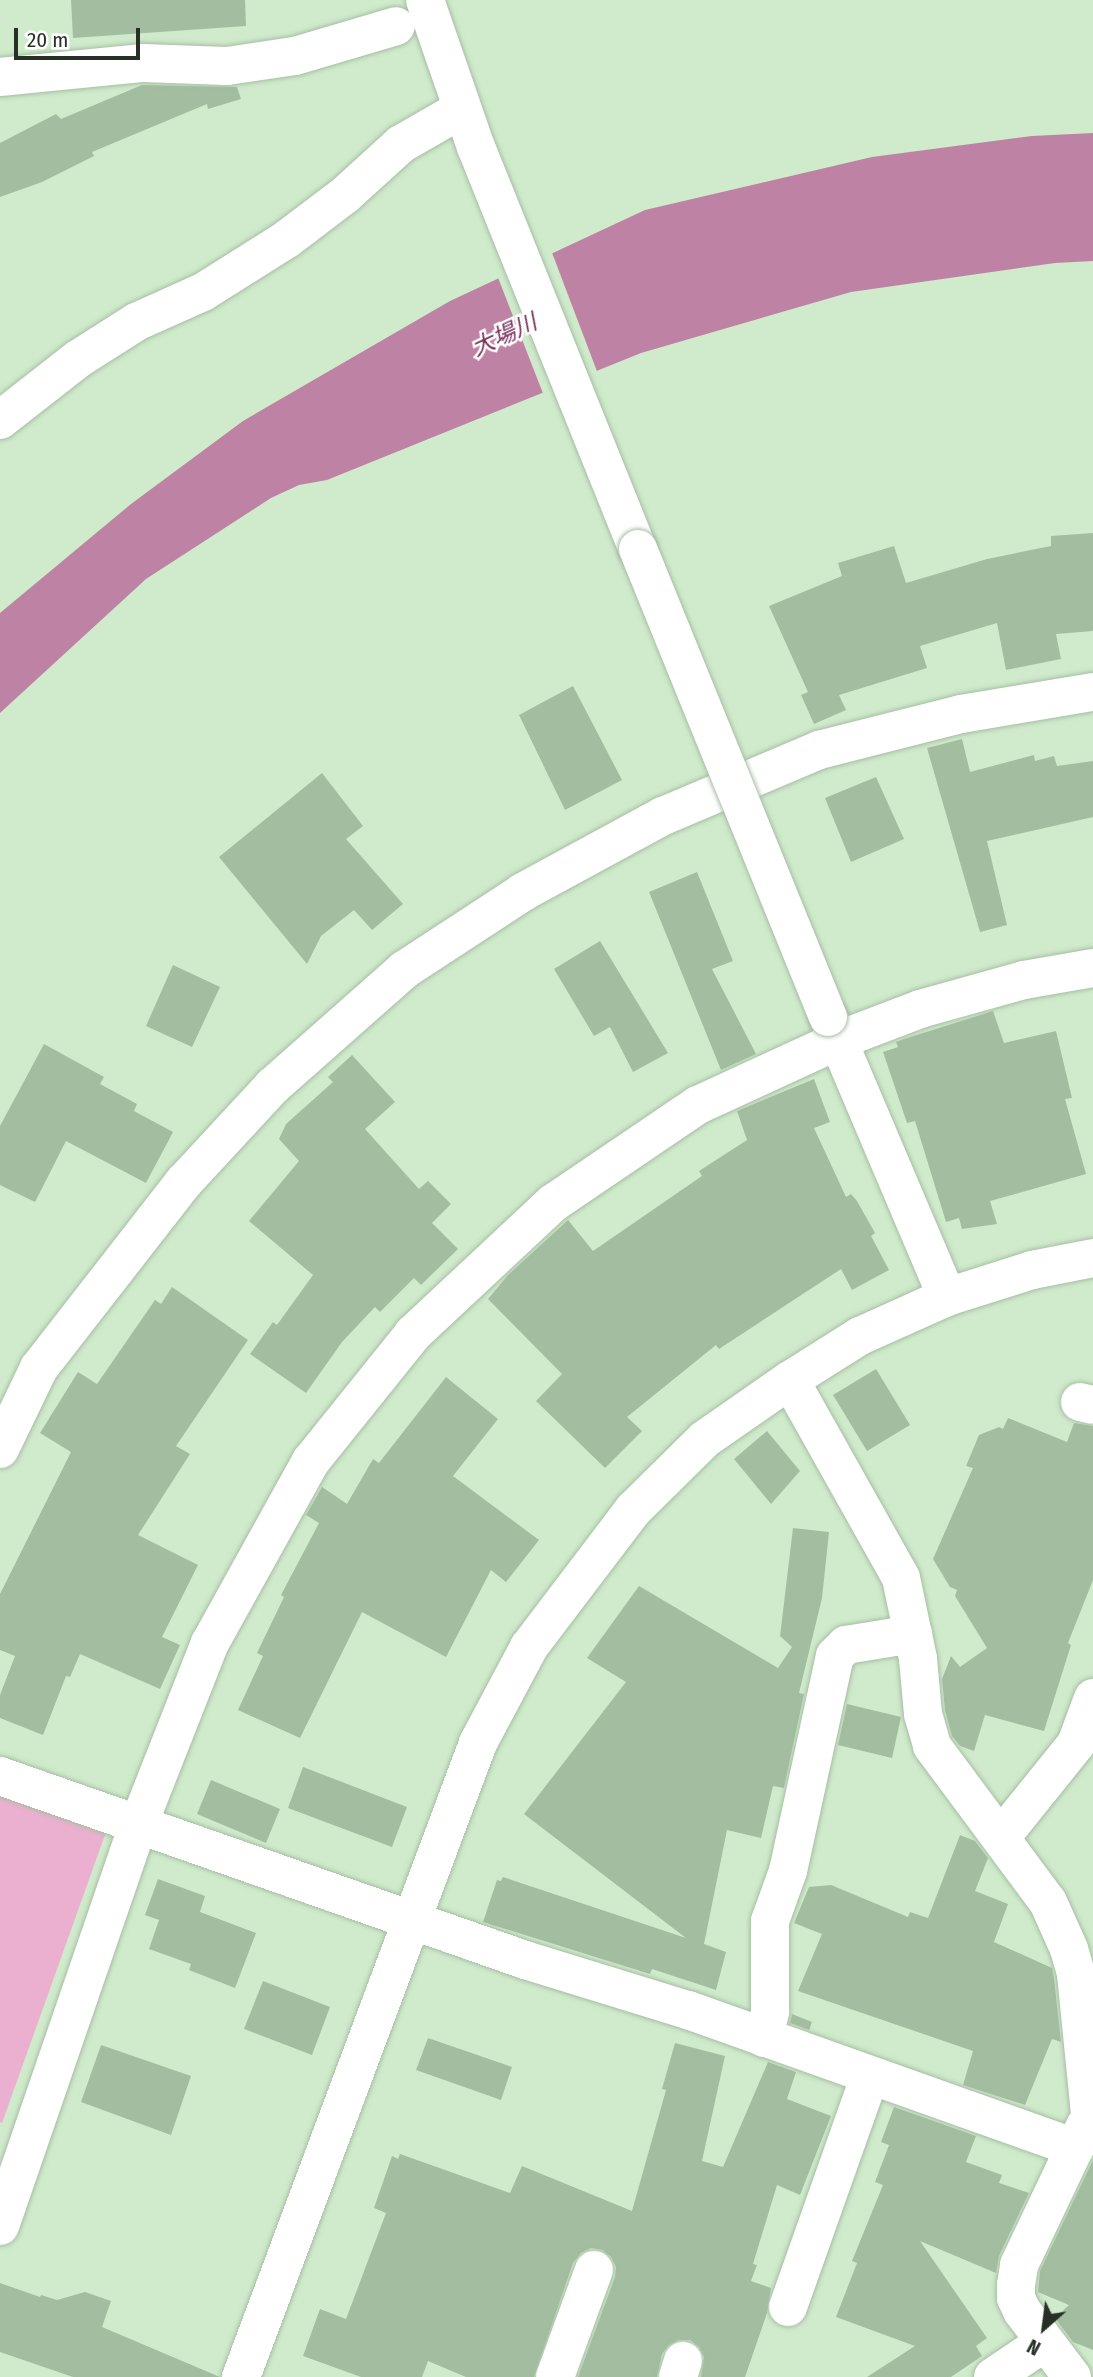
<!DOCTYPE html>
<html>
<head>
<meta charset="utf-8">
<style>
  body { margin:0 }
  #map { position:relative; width:1093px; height:2377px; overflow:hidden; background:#d0eacc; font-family:"Fira Sans Condensed","Noto Sans JP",sans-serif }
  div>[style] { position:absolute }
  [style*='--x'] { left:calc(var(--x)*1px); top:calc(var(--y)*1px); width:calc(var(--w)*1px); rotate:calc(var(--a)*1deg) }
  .green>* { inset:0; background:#ebb0d0 }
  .water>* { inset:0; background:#be83a4 }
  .pier>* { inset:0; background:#d0eacc }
  .building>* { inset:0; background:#a3bda0 }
  .roads { filter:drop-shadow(0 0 2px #a6bfa3) drop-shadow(0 0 2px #a6bfa3) }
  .minor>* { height:38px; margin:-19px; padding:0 19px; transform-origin:19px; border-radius:19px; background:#fff }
  .bridges { filter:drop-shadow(0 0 2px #a6bfa3) drop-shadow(0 0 2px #a6bfa3) }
  .minor-bridge>* { height:38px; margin:-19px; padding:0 19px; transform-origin:19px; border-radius:19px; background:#fff }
  span { translate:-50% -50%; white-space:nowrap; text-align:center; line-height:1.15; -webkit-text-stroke:5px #fff; paint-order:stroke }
  .water-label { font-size:23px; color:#752e5a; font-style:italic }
  .north { position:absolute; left:1009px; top:2293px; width:70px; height:70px; -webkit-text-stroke:5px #fff; paint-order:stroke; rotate:208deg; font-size:19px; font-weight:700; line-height:28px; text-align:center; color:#263025 }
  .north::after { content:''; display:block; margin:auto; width:24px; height:32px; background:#263025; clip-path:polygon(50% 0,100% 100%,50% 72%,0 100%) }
  .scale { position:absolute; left:14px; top:28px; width:126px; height:32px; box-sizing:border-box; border:4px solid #263025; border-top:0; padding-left:9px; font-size:21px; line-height:24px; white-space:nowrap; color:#263025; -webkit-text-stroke:5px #fff; paint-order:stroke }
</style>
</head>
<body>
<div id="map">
  <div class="green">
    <i style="clip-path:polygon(0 1794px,106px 1832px,2px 2123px,0 2122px)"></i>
  </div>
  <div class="water">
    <i style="clip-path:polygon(1093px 133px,1093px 261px,1055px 263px,851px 292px,641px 353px,327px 480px,299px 485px,271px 498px,146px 579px,0 713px,0 613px,131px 504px,243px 421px,450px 301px,645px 210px,872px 157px,1032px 136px)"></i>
  </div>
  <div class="pier">
    <i style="clip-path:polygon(551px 250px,598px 374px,544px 396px,497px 275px)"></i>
  </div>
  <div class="building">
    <i style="clip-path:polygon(71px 0,245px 0,246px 26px,73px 38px)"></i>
    <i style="clip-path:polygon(142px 85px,237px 87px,241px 99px,208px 109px,207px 104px,92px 152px,94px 156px,42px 182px,0 197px,0 143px,56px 114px,61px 119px)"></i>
    <i style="clip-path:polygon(1093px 533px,1093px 631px,1056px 634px,1061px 659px,1006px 670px,997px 623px,920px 646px,927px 668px,839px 695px,846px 710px,814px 724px,801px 695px,808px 692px,769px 606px,842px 576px,838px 563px,894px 546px,906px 583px,987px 559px,1051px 546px,1051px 536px)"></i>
    <i style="clip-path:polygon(573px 686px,622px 780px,565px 810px,519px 715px)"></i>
    <i style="clip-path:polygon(962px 739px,970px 772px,1034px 755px,1035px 761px,1054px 756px,1057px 766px,1093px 761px,1093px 817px,987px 841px,1007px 925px,980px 932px,927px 748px)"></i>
    <i style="clip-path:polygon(322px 773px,363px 826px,346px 839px,403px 904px,372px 930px,354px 910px,321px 936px,307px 964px,219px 857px)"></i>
    <i style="clip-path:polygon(876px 777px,904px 839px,851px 862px,825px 798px)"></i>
    <i style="clip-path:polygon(697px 872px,733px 961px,712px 969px,756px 1054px,721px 1070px,649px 892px)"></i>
    <i style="clip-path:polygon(600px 941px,668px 1053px,633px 1072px,610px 1027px,594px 1036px,554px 969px)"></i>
    <i style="clip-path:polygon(173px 965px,220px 987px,192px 1047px,146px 1026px)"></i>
    <i style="clip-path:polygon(993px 1011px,1004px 1043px,1056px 1031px,1072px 1098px,1065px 1099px,1086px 1174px,990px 1201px,997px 1224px,962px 1229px,959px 1218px,946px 1222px,915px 1121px,907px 1123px,883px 1052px,898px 1047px,896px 1042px,904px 1039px)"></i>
    <i style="clip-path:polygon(44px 1044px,104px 1077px,100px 1084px,137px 1104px,134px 1111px,173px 1132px,146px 1183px,66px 1141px,35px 1202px,0 1185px,0 1126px)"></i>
    <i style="clip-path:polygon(352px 1055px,395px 1102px,365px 1129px,419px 1189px,428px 1181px,451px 1204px,432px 1223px,458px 1249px,421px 1285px,414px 1278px,380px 1312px,375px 1307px,342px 1342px,306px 1393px,250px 1354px,273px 1322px,277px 1325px,313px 1275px,249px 1221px,299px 1161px,279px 1139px,286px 1124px,333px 1082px,328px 1077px)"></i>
    <i style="clip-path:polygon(814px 1079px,830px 1122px,814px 1128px,846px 1197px,851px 1194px,857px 1201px,875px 1233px,871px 1236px,889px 1270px,852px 1290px,841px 1269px,719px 1349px,716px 1345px,627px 1417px,642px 1431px,605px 1468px,536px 1401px,562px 1374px,488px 1299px,508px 1275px,568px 1220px,593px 1251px,702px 1176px,699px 1171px,747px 1140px,737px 1111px)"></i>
    <i style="clip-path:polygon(172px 1287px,248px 1340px,176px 1446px,190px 1454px,138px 1535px,198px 1565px,162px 1637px,180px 1645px,160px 1689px,80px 1654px,70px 1677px,66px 1676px,43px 1735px,0 1718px,0 1695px,15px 1656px,0 1650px,0 1594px,71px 1452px,40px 1433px,78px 1372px,97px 1384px,155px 1300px,161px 1304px)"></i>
    <i style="clip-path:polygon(876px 1369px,910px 1425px,867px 1451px,833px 1395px)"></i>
    <i style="clip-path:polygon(446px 1377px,498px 1419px,453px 1476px,539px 1540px,506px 1582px,491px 1570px,446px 1657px,362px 1612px,300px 1738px,238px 1710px,263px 1656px,257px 1653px,284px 1597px,281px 1595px,319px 1523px,306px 1515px,322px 1487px,347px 1504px,373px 1459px,379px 1463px)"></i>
    <i style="clip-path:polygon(1008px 1418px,1067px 1442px,1074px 1423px,1093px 1426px,1093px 1580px,1068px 1643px,1071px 1645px,1044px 1731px,985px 1715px,974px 1751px,960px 1746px,952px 1736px,945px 1710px,942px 1679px,951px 1656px,960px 1667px,987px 1648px,955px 1596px,957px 1590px,950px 1587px,933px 1559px,973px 1468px,966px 1466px,979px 1435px,999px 1427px,1003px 1429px)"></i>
    <i style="clip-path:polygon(767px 1431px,800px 1471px,771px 1504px,734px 1459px)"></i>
    <i style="clip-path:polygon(793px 1528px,829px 1532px,822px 1598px,799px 1693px,804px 1694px,784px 1788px,773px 1786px,761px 1838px,727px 1830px,704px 1944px,726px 1952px,716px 1990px,652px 1969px,650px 1974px,483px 1922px,497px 1880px,501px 1881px,503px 1877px,686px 1938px,524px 1814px,626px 1682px,587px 1658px,639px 1586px,778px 1668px,792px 1647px,780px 1636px)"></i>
    <i style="clip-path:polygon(847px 1704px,901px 1717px,892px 1758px,838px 1745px)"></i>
    <i style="clip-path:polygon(303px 1767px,407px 1807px,392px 1847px,288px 1808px)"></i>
    <i style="clip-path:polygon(211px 1780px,280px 1809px,266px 1843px,197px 1814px)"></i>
    <i style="clip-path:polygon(960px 1835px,975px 1841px,988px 1858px,975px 1891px,1008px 1904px,994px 1942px,1052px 1968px,1054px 1978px,1061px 2042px,1052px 2039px,1025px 2105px,963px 2085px,973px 2051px,798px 1991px,822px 1934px,794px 1923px,809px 1887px,831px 1885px,908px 1917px,910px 1912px,928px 1918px)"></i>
    <i style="clip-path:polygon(158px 1879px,205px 1896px,200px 1912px,256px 1933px,235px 1988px,189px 1970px,191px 1964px,149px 1949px,159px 1920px,145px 1915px)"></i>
    <i style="clip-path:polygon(263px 1981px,330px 2007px,312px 2055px,244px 2029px)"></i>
    <i style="clip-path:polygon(792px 2014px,812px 2022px,809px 2030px,790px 2023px)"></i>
    <i style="clip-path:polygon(428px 2038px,512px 2067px,501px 2100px,416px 2070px)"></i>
    <i style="clip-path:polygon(675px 2043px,725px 2056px,702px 2161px,723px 2167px,768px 2062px,796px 2072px,787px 2099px,831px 2116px,800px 2195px,777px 2185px,753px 2264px,757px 2265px,751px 2281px,771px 2288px,767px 2313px,745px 2377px,701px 2377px,704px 2357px,699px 2347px,690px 2340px,679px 2340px,669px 2345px,662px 2354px,657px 2377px,578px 2377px,615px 2277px,616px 2267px,611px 2257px,602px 2250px,591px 2248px,581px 2253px,573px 2263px,534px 2377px,466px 2377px,428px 2361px,422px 2377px,361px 2377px,303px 2356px,320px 2309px,346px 2319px,386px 2213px,374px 2208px,392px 2156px,398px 2159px,400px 2154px,510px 2193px,522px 2166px,632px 2211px,666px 2090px,662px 2089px)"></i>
    <i style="clip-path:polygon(101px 2045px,191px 2076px,171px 2135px,81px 2102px)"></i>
    <i style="clip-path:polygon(894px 2107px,976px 2136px,966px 2162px,1002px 2175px,999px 2183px,1029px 2193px,999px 2256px,996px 2273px,920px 2241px,987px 2338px,976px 2346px,982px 2356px,951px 2377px,867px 2377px,915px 2346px,836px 2317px,857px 2263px,852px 2261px,883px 2185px,875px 2182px,889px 2145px,881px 2142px)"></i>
    <i style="clip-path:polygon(1093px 2160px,1093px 2350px,1073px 2342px,1055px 2318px,1069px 2305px,1038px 2292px,1040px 2271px)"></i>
    <i style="clip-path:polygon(0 2283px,40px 2297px,41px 2295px,57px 2300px,85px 2292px,111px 2301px,102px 2327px,220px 2377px,73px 2377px,0 2352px)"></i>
  </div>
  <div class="roads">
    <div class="minor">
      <i style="--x:425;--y:0;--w:156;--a:70.9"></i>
      <i style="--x:476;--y:147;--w:433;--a:68.1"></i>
      <i style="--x:0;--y:77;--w:144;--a:-5.6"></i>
      <i style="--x:143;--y:63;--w:84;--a:2"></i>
      <i style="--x:227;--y:66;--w:69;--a:-8.4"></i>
      <i style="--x:295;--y:56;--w:105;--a:-16.5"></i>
      <i style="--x:0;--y:420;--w:99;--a:-38"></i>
      <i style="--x:78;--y:359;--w:69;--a:-32.5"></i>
      <i style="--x:136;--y:322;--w:73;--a:-24.1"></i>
      <i style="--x:203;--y:292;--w:99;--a:-32.2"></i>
      <i style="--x:287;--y:239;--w:73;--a:-37.2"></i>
      <i style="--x:345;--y:195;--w:76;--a:-42.3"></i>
      <i style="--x:401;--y:144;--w:70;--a:-29.8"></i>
      <i style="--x:829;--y:1019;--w:302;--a:67"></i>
      <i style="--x:790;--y:1380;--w:227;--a:60.7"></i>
      <i style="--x:901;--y:1578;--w:83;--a:78.1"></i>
      <i style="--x:918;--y:1659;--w:55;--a:84.8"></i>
      <i style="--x:923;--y:1714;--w:33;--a:74"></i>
      <i style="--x:932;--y:1746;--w:194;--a:53.4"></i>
      <i style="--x:1048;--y:1902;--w:51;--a:65.9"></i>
      <i style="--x:1069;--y:1949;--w:26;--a:74"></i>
      <i style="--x:1076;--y:1974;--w:141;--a:84.3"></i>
      <i style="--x:1080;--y:1402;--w:13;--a:13"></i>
      <i style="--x:0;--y:1449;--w:90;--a:-64.3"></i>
      <i style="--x:39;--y:1368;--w:236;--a:-52.1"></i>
      <i style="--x:184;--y:1182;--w:131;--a:-47.2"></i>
      <i style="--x:273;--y:1086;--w:175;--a:-41.5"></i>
      <i style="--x:404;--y:970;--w:142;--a:-33.2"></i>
      <i style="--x:523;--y:892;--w:159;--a:-28.5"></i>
      <i style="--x:663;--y:816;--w:169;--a:-22.9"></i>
      <i style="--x:819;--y:750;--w:146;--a:-14.2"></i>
      <i style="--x:961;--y:714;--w:134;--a:-9.5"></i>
      <i style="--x:0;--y:1776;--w:556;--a:19.31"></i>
      <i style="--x:525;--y:1960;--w:170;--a:17.1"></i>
      <i style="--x:688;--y:2010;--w:411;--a:19.6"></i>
      <i style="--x:1002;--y:1836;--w:118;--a:-51.2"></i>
      <i style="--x:1076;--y:1744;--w:49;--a:-69.7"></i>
      <i style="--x:764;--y:2038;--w:28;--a:-77"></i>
      <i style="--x:770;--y:2011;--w:90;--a:-90"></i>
      <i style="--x:770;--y:1921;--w:53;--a:-70.2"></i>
      <i style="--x:788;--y:1871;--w:220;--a:-77.7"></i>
      <i style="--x:835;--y:1656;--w:16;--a:-45"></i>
      <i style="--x:846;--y:1645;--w:68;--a:-9.3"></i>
      <i style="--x:0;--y:2226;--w:426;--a:-71"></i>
      <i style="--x:139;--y:1823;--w:193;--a:-68.5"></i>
      <i style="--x:210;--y:1643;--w:208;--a:-61"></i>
      <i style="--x:311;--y:1461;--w:163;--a:-51.2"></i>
      <i style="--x:413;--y:1334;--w:192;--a:-43.1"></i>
      <i style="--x:553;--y:1203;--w:175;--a:-34.1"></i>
      <i style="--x:698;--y:1105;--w:155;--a:-24.7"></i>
      <i style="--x:839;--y:1040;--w:87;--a:-20.9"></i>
      <i style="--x:920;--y:1009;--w:108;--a:-15.6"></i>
      <i style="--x:1024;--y:980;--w:70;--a:-9.9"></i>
      <i style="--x:788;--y:2307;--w:245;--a:-70.5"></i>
      <i style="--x:241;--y:2377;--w:677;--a:-69.5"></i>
      <i style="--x:478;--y:1743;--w:109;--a:-62"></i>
      <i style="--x:529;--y:1647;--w:172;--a:-52.8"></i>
      <i style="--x:633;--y:1510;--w:101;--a:-44.6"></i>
      <i style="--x:705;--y:1439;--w:103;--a:-34.8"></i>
      <i style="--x:790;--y:1380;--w:83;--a:-32.2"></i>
      <i style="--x:860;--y:1336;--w:95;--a:-24.1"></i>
      <i style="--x:947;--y:1297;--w:89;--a:-17.6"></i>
      <i style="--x:1032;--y:1270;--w:62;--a:-11.1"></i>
      <i style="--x:555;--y:2377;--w:114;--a:-70"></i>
      <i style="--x:678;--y:2377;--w:17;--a:-73"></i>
      <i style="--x:993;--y:2377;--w:63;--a:-33.9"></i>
      <i style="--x:1072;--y:2377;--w:83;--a:-127.1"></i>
      <i style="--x:1022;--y:2311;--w:14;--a:-115"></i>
      <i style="--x:1016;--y:2298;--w:13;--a:-90"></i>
      <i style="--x:1016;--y:2285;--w:20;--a:-81"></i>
      <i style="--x:1019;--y:2265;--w:154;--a:-64.6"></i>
    </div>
  </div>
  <div class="bridges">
    <div class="minor-bridge">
      <i style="--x:638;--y:549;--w:505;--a:67.9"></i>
    </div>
  </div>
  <div class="water-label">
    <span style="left:504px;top:335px;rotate:-25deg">大場川</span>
  </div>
  <div class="north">N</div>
  <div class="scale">20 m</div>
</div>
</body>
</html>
